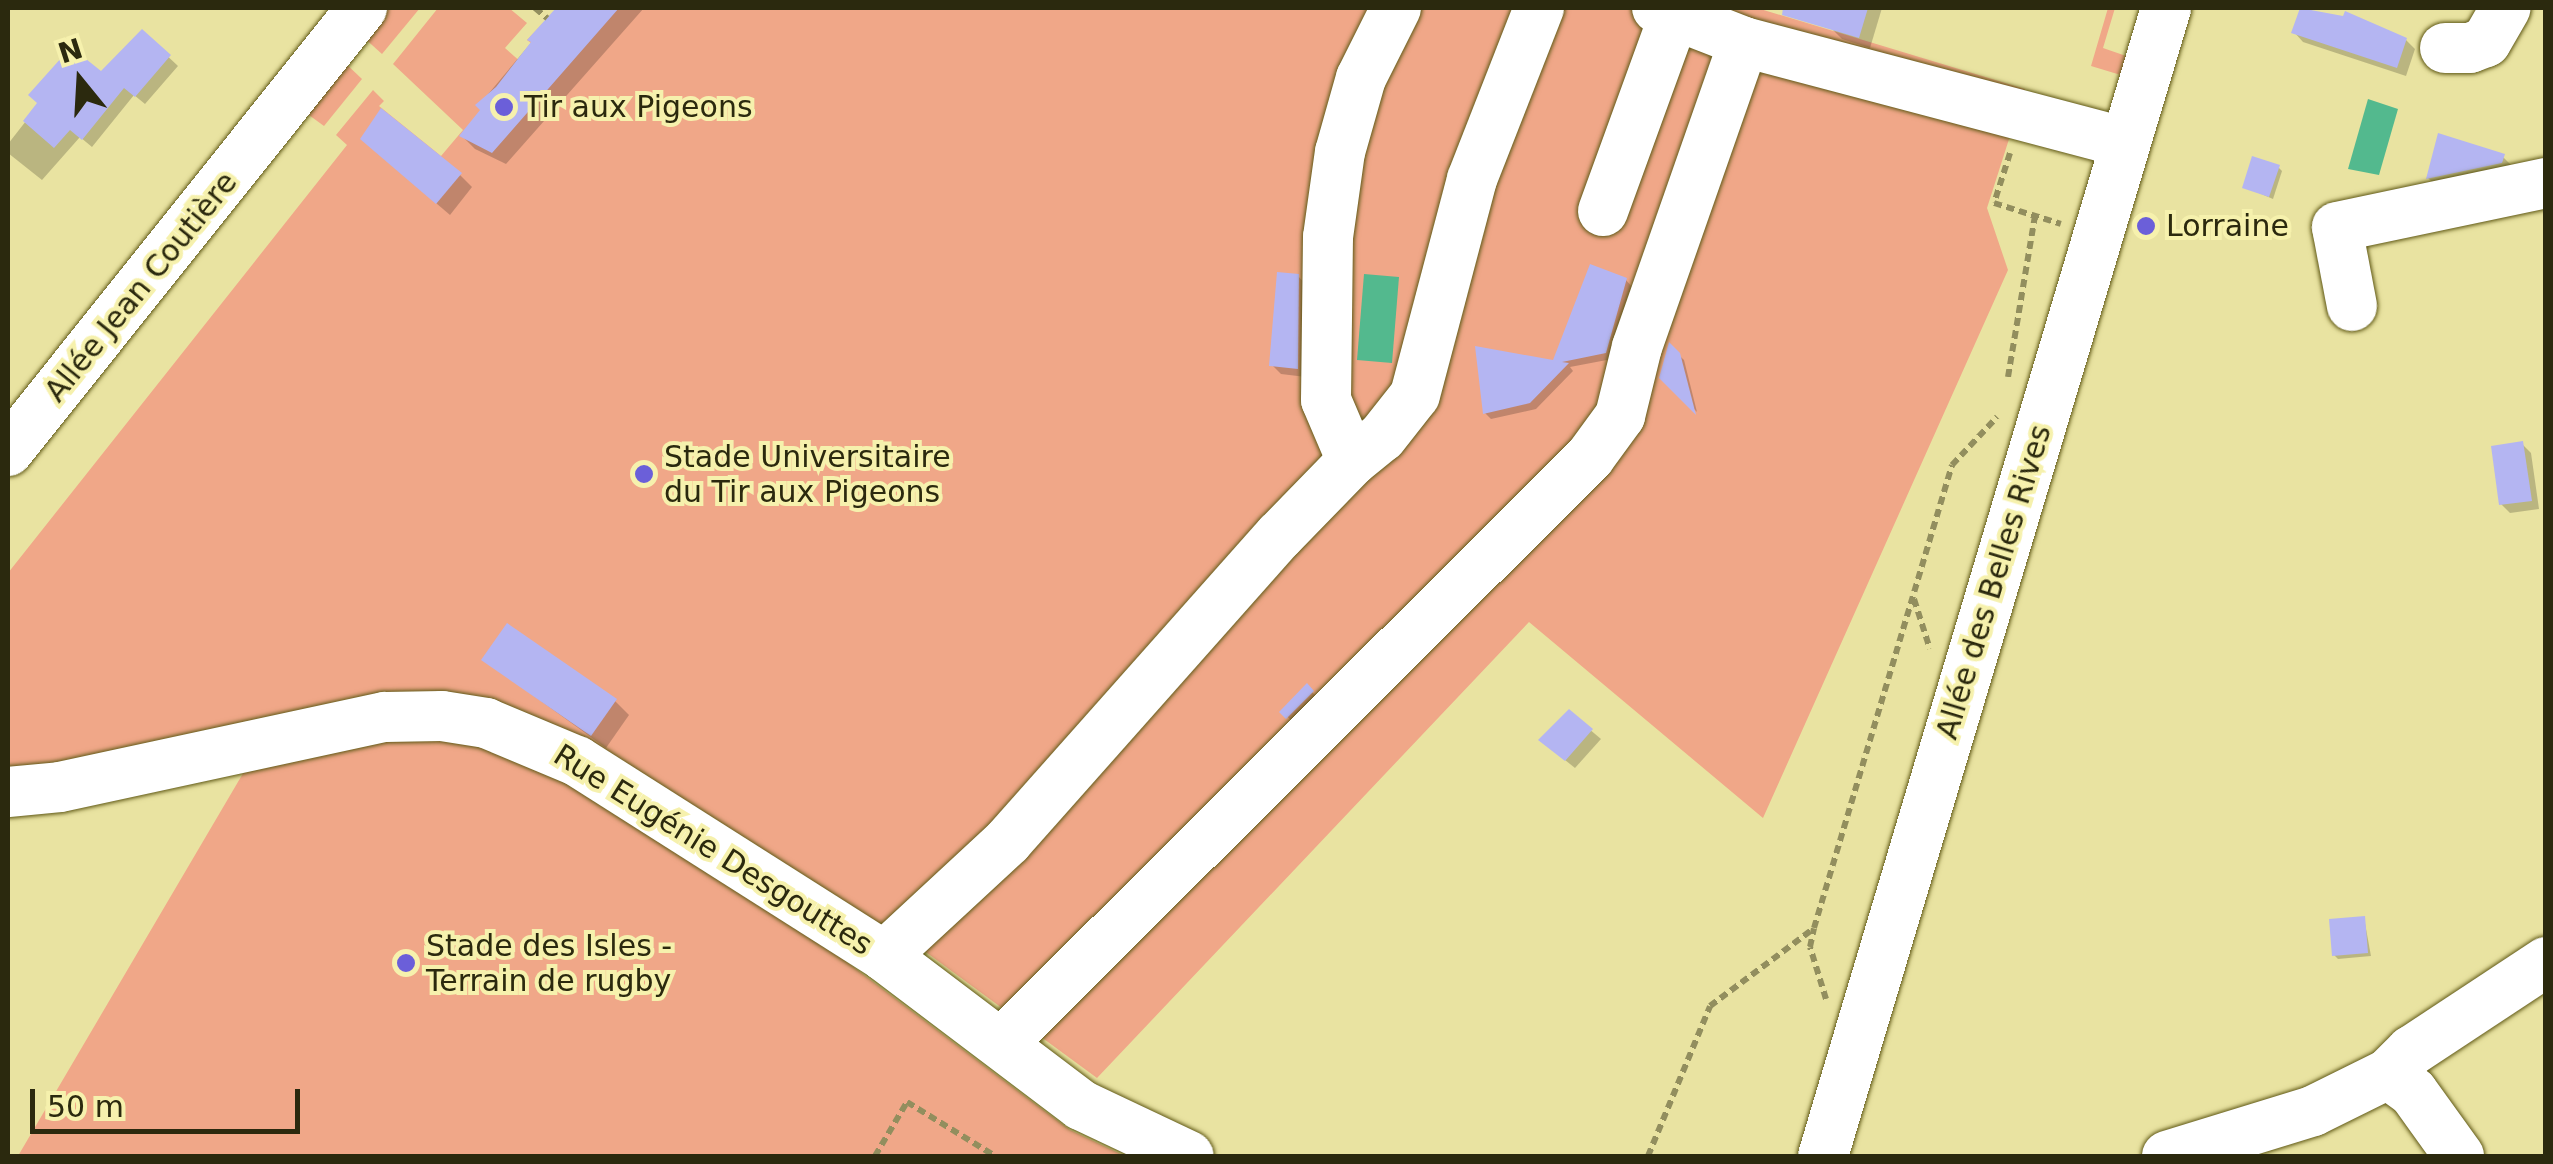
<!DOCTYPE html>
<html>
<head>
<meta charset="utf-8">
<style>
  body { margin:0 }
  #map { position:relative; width:2553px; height:1164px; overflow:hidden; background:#e9e3a1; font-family:"DejaVu Sans",sans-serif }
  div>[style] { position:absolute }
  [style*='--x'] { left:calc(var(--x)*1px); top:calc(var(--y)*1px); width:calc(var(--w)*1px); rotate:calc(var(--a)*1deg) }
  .green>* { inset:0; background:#f0a788 }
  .water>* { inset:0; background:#53b98e }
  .shadow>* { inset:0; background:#0003 }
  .building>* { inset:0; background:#b4b5f2 }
  .path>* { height:6px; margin-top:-3px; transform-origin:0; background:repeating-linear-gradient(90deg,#928e5e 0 8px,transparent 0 13px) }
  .roads { filter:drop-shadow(0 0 2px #605916) drop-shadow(0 0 2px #605916) }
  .minor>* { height:50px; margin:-25px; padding:0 25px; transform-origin:25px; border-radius:25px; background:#fff }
  .dots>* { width:28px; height:28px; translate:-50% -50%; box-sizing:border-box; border:5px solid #f6f1ad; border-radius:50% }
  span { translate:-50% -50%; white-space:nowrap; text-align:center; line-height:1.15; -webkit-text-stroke:8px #f6f1ad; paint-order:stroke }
  .poi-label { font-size:30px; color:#2b290e }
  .left { translate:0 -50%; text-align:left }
  .street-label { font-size:30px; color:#2b290e }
  .frame { position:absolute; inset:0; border:10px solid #2b290e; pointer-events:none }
  .north { position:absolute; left:30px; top:30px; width:100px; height:100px; -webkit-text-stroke:8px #f6f1ad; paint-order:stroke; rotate:342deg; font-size:28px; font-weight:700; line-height:40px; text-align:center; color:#2b290e }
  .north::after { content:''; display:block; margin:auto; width:35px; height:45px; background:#2b290e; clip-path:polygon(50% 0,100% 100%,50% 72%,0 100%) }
  .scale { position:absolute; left:30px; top:1089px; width:270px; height:45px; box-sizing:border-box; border:5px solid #2b290e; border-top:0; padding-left:12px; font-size:30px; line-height:35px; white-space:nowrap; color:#2b290e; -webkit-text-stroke:8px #f6f1ad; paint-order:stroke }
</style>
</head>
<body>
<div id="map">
  <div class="green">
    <i style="clip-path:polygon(385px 8px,420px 8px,382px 54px,362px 36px)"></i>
    <i style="clip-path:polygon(438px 8px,509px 8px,527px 23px,505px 48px,522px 63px,531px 43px,527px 40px,557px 8px,1757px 8px,2025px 89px,1987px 208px,2008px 270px,1763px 818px,1529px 622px,1097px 1078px,885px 922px,836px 954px,1070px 1130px,1125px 1156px,18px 1156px,245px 770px,8px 767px,8px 573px,347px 145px,336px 135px,373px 90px,384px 101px,379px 106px,441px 156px,463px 130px,393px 64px)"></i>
    <i style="clip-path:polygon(2108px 8px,2115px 8px,2103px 48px,2129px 57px,2124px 76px,2091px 66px)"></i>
    <i style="clip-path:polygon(342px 60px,362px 79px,324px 126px,302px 110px)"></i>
  </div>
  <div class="water">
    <i style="clip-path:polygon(2368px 99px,2398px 109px,2379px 175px,2348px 169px)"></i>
    <i style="clip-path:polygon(1364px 274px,1399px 277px,1392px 363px,1357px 360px)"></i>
  </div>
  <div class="shadow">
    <i style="clip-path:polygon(560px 8px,569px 13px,575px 8px,644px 8px,506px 164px,475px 149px,462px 136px,483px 110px,479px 105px)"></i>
    <i style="clip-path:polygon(1837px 8px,1882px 8px,1870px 48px,1842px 39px,1831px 28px)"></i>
    <i style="clip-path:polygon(2302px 8px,2344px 20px,2346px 14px,2406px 40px,2415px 49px,2406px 76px,2303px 42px,2294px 32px)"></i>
    <i style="clip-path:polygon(142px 32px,178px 66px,145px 104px,134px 95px,92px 147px,80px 137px,42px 180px,8px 153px,8px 144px,40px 103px,101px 74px)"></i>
    <i style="clip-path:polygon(375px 151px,460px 175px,472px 187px,450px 215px)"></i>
    <i style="clip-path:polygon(2503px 157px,2512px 166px,2437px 187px,2428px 178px)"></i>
    <i style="clip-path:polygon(2278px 167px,2282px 171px,2273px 199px,2245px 187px)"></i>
    <i style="clip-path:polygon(1298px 276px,1307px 286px,1306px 377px,1281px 374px,1272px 365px)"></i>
    <i style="clip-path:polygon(1626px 280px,1632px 287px,1612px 359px,1570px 367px,1573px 371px,1536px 409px,1491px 419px,1485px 413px,1555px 363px)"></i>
    <i style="clip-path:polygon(1670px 347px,1684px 360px,1697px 412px,1662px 377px)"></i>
    <i style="clip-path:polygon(2522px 444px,2531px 453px,2539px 509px,2510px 513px,2501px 504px)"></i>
    <i style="clip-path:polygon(484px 660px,615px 701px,629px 715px,606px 748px)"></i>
    <i style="clip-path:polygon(1307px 687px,1316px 696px,1292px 721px,1282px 712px)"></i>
    <i style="clip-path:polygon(1569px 712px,1601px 739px,1575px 768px,1550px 748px)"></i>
    <i style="clip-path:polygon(2364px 918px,2371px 956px,2338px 959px,2334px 955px)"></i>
  </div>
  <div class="building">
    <i style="clip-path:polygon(556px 8px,619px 8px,492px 153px,459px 136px,480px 110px,475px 105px,496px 87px,531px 42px,527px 40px)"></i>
    <i style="clip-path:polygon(1783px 8px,1868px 8px,1859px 38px,1782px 15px)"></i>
    <i style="clip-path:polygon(2300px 8px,2343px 16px,2345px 11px,2407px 38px,2397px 68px,2291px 33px)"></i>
    <i style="clip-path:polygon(142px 29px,171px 55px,135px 97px,124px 88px,82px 140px,70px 130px,54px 148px,23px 121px,37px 103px,28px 95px,71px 47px,101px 71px)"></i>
    <i style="clip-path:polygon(381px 108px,462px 173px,436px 204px,360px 139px)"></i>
    <i style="clip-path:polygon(2438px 133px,2505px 154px,2502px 163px,2426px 179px)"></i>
    <i style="clip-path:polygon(2252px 156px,2280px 165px,2269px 197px,2242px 188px)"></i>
    <i style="clip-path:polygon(1590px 264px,1627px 278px,1606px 353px,1562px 362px,1569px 363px,1530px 403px,1483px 414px,1475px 346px,1553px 360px)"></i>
    <i style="clip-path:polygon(1277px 272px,1299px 274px,1298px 369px,1269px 366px)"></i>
    <i style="clip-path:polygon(1669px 342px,1680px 353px,1696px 415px,1659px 378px)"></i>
    <i style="clip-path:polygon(2523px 441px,2532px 501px,2499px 505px,2491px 446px)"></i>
    <i style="clip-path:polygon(507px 623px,617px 699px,591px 736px,481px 660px)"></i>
    <i style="clip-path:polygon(1307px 683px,1314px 691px,1286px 719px,1279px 712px)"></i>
    <i style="clip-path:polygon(1569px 709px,1593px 729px,1565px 761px,1538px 740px)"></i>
    <i style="clip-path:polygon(2365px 916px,2368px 953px,2332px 956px,2329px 919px)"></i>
  </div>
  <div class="path">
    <i style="--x:535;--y:8;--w:16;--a:40"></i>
    <i style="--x:2010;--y:153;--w:52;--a:107.7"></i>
    <i style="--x:1994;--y:203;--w:70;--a:17.4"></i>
    <i style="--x:2008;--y:377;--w:163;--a:-80.5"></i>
    <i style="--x:1914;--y:599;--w:52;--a:72.3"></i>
    <i style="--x:1826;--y:999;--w:54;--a:-107.1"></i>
    <i style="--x:1810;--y:947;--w:19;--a:-78"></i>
    <i style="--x:1814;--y:928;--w:483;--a:-73.4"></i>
    <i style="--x:1952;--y:465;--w:66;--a:-46.8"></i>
    <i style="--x:875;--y:1156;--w:63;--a:-59.3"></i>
    <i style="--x:907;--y:1102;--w:103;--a:31.5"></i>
    <i style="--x:1648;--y:1156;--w:162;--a:-67.5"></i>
    <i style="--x:1710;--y:1006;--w:129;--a:-36.8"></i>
  </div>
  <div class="roads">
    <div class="minor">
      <i style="--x:1657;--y:8;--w:93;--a:21.3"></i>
      <i style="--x:1744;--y:42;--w:394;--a:14.8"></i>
      <i style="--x:2445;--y:48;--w:25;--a:0"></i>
      <i style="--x:2470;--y:48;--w:17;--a:-21"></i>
      <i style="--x:2486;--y:42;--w:39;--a:-60"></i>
      <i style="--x:1603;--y:211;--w:216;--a:-70"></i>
      <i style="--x:2352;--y:306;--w:80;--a:-100.8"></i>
      <i style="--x:2337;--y:227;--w:214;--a:-11.9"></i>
      <i style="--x:8;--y:451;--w:567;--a:-51.37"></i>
      <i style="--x:1352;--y:461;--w:38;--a:-39"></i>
      <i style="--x:1382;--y:437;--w:53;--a:-51.8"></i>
      <i style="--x:1415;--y:395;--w:223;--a:-75.2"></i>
      <i style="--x:1472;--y:179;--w:184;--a:-68.6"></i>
      <i style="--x:8;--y:792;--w:52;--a:-5.5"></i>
      <i style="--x:60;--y:787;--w:332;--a:-12.2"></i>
      <i style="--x:385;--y:717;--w:57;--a:-1"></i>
      <i style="--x:442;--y:716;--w:45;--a:9"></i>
      <i style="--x:486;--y:723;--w:99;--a:22.7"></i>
      <i style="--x:577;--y:761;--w:364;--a:32.4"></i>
      <i style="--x:884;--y:956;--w:247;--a:37.1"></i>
      <i style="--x:1081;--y:1105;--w:119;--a:25.3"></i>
      <i style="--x:884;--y:956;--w:169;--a:-42.8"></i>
      <i style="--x:1008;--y:841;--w:408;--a:-48.4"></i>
      <i style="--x:1279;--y:536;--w:105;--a:-45.8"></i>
      <i style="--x:1352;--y:461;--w:66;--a:-113.1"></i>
      <i style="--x:1326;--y:400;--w:163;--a:-89.3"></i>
      <i style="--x:1328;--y:237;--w:86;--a:-82"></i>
      <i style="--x:1340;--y:152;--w:77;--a:-74.2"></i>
      <i style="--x:1361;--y:78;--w:78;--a:-63.4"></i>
      <i style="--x:1002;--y:1043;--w:830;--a:-44.9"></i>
      <i style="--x:1590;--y:457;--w:51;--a:-53.8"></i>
      <i style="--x:1620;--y:416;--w:71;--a:-76.2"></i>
      <i style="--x:1637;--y:347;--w:323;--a:-70.7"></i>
      <i style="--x:2388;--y:1074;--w:31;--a:36"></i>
      <i style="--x:2413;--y:1092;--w:79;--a:54.3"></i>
      <i style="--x:1823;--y:1156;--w:1198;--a:-73.36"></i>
      <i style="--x:2167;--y:1156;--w:153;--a:-17.1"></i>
      <i style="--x:2313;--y:1111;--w:84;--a:-26.3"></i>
      <i style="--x:2388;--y:1074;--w:33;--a:-45"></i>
      <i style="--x:2411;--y:1051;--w:162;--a:-33.4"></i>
    </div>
  </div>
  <div class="dots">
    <i style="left:504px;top:107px;background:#6b5fd9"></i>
    <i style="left:2146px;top:226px;background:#6b5fd9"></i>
    <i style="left:644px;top:474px;background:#6b5fd9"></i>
    <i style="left:406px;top:963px;background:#6b5fd9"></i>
  </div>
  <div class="poi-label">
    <span class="left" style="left:524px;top:107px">Tir aux Pigeons</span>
    <span class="left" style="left:2166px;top:226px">Lorraine</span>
    <span class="left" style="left:664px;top:474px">Stade Universitaire<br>du Tir aux Pigeons</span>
    <span class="left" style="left:426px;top:963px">Stade des Isles -<br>Terrain de rugby</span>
  </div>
  <div class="street-label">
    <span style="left:141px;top:287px;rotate:-51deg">Allée Jean Coutière</span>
    <span style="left:1994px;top:582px;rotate:-73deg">Allée des Belles Rives</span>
    <span style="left:713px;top:850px;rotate:32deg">Rue Eugénie Desgouttes</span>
  </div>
  <div class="frame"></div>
  <div class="north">N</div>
  <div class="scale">50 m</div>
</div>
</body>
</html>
